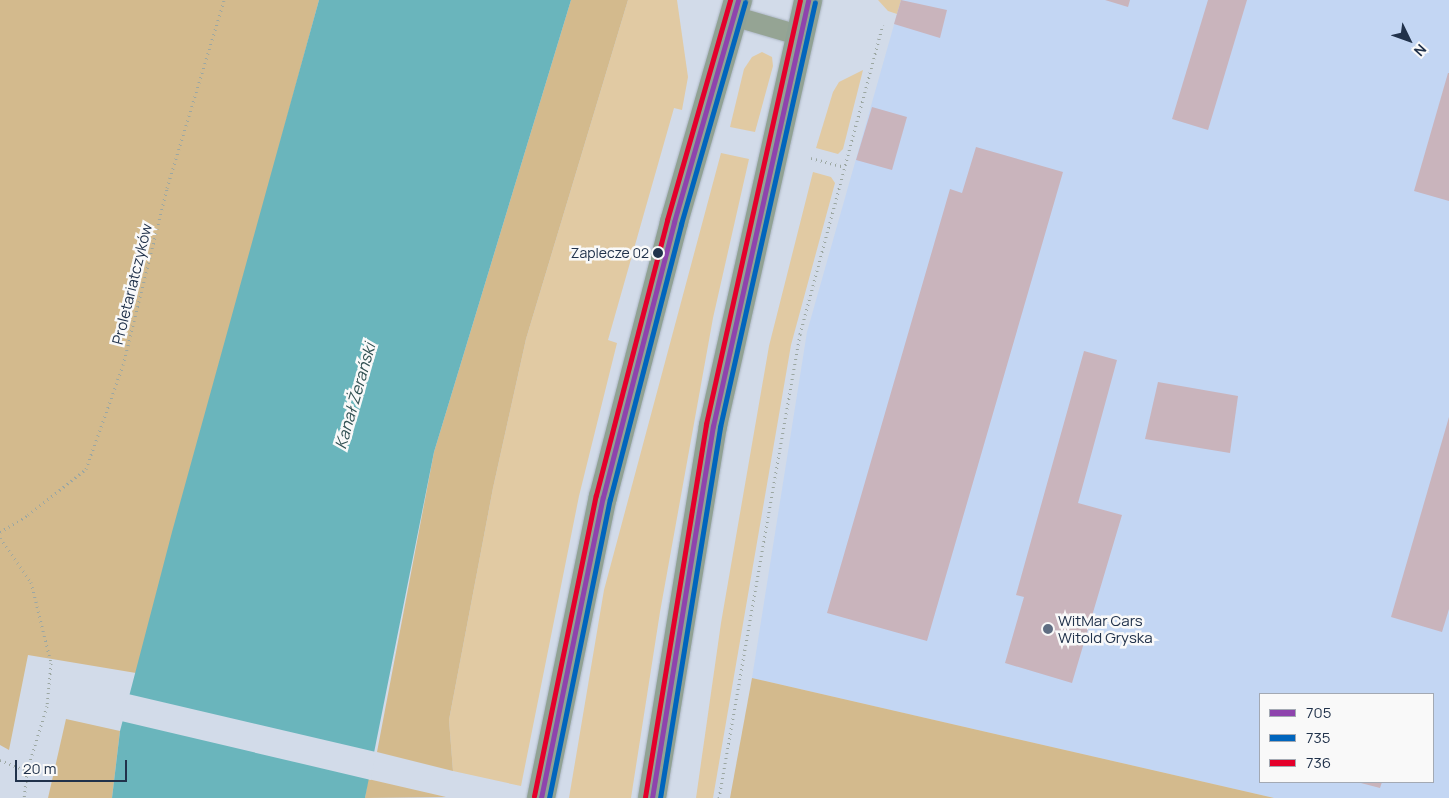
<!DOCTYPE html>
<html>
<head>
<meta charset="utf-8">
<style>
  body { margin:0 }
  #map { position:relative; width:1449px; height:798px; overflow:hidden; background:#d2dbe9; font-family:Manrope,sans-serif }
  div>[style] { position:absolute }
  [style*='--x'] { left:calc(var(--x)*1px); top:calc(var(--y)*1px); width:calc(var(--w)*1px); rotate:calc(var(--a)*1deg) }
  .built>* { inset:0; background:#c3d6f3 }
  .green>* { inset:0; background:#e1caa3 }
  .forest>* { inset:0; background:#d3ba8d }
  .water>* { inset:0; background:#6ab5bc }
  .pier>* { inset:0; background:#d2dbe9 }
  .building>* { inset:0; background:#c9b4bc }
  .path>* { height:3px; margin-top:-1.5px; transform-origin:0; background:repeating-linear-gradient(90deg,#9ca7a2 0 1px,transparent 0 5px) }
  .roads { filter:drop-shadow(0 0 1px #adb7c5) drop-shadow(0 0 1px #adb7c5) }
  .service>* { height:20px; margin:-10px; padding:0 10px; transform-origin:10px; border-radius:10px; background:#95a494 }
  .secondary>* { height:28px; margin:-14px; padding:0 14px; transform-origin:14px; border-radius:14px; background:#91a294 }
  .bus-1>* { height:5px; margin:-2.5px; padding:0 2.5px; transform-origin:2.5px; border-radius:2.5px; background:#8e44ad }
  .bus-2>* { height:5px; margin:-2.5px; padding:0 2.5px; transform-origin:2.5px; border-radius:2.5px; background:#0065bd }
  .bus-3>* { height:5px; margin:-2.5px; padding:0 2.5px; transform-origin:2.5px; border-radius:2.5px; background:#e4002b }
  .dots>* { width:14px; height:14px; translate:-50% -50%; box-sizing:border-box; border:2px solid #f9f9f9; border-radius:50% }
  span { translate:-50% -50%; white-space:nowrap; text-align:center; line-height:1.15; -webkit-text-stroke:5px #f9f9f9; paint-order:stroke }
  .bus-label { font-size:14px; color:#21324b }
  .right { translate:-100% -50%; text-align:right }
  .street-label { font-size:15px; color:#21324b }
  .poi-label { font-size:15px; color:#21324b }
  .left { translate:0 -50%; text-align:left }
  .water-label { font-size:16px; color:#325153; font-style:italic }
  .legend { position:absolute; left:1259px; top:693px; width:175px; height:90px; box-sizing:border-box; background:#f9f9f9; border:1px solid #a3a9b3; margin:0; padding:6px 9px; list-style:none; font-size:15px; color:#21324b }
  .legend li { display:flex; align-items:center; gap:10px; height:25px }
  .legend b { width:25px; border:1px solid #a3a9b3 }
  .north { position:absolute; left:1384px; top:15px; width:50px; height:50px; -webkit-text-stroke:4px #f9f9f9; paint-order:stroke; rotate:132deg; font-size:14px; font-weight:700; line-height:20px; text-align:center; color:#21324b }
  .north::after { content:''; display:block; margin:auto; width:18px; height:22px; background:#21324b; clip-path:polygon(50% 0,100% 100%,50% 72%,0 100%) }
  .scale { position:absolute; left:15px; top:760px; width:112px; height:22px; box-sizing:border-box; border:2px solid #21324b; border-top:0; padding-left:6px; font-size:15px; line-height:18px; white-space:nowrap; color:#21324b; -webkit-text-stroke:4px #f9f9f9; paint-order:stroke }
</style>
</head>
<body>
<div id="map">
  <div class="built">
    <i style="clip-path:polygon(evenodd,901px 0,1449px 0,1449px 798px,1274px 798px,752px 678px,807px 332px,901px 0,1260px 694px,1433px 694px,1433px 782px,1260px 782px,1260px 694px)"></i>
  </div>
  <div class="green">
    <i style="clip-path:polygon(628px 0,677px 0,688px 77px,682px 110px,674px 108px,608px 340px,617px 343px,579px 496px,521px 786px,453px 771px,449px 720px,493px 488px,526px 339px)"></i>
    <i style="clip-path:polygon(878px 0,901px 0,897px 14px,888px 11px)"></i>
    <i style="clip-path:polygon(762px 52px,772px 57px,773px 66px,755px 132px,730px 127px,744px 69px,752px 57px)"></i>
    <i style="clip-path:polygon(863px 70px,843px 149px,838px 154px,816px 148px,833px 92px,839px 82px)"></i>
    <i style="clip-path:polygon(721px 153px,749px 159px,713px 318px,660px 612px,631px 798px,569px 798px,604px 590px)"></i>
    <i style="clip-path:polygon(813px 172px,831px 177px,835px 183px,791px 345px,713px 798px,696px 798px,721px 623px,769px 346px)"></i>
  </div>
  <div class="forest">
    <i style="clip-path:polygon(0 0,319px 0,136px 673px,28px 655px,9px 750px,0 745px)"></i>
    <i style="clip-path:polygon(571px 0,628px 0,526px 339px,493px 488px,449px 720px,453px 771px,377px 752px,434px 452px)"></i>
    <i style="clip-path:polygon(752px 678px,1274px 798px,730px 798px)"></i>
    <i style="clip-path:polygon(66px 719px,120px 731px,112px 798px,48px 798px)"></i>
    <i style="clip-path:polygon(368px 779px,446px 797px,365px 798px)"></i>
  </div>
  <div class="water">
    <i style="clip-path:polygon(319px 0,571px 0,434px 452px,365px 798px,112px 798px,120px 731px,172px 532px)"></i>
  </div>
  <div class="pier">
    <i style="clip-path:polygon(128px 694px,376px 752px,371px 780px,121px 721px)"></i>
  </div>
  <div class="building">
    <i style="clip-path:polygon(901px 0,947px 10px,940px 38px,894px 24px)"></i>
    <i style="clip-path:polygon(1105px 0,1130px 0,1128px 7px)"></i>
    <i style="clip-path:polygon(1208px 0,1247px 0,1208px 130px,1172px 119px)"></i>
    <i style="clip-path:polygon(1448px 73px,1449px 73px,1449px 201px,1414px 191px)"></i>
    <i style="clip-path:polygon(872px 107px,907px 117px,892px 170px,856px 160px)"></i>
    <i style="clip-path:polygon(976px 147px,1063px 172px,927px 641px,827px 613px,950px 189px,962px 193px)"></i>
    <i style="clip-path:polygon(1084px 351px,1117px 360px,1078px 503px,1122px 515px,1072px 683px,1005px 663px,1024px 597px,1016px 595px)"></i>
    <i style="clip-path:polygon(1158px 382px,1238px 396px,1230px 453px,1145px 439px)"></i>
    <i style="clip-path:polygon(1449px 417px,1449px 609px,1442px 632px,1391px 617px)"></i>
    <i style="clip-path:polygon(1357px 782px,1382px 782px,1380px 788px)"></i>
  </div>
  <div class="path">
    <i style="--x:811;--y:158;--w:34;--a:15"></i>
    <i style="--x:0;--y:532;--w:33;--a:-31"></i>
    <i style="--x:28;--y:515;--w:74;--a:-38.4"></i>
    <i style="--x:86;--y:469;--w:110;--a:-70.4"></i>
    <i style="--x:123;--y:365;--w:182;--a:-76"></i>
    <i style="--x:167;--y:188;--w:196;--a:-73.1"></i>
    <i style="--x:0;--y:538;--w:54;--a:54.8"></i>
    <i style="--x:31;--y:582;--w:83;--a:76.1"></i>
    <i style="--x:51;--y:663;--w:43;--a:95.3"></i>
    <i style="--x:47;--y:706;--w:68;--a:107.1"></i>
    <i style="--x:27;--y:771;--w:27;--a:96"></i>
    <i style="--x:0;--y:760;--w:29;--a:22"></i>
    <i style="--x:719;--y:798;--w:471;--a:-80.1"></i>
    <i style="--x:800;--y:334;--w:320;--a:-75"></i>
  </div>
  <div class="roads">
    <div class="service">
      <i style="--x:733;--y:16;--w:68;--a:16.3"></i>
    </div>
    <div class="secondary">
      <i style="--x:541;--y:798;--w:307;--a:-78.4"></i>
      <i style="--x:603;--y:497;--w:284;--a:-75.5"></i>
      <i style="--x:674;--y:222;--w:231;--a:-73.9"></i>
      <i style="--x:652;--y:798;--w:377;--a:-80.7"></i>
      <i style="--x:713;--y:426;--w:436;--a:-77.4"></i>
    </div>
  </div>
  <div class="bus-1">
    <i style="--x:541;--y:798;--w:307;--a:-78.4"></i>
    <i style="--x:603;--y:497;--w:284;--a:-75.5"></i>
    <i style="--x:674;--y:222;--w:231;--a:-73.9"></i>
    <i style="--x:652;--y:798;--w:377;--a:-80.7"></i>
    <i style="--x:713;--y:426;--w:436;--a:-77.4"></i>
  </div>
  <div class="bus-2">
    <i style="--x:549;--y:798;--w:305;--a:-78.5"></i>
    <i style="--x:610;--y:499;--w:284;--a:-75.5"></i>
    <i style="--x:681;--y:224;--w:231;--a:-73.9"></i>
    <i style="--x:660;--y:798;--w:376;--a:-80.8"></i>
    <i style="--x:720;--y:427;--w:435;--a:-77.4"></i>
  </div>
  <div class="bus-3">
    <i style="--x:534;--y:796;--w:307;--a:-78.4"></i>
    <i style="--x:596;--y:495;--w:284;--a:-75.5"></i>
    <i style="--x:667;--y:220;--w:229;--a:-74"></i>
    <i style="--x:645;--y:797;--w:378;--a:-80.7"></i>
    <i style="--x:706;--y:424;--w:434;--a:-77.5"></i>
  </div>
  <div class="dots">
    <i style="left:658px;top:253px;background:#21324b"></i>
    <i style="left:1048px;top:629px;background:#5f6d82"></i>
  </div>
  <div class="bus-label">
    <span class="right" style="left:649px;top:253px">Zaplecze 02</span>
  </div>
  <div class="street-label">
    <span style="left:132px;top:284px;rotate:-76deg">Proletariatczyków</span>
  </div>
  <div class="poi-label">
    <span class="left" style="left:1058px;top:629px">WitMar Cars<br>Witold Gryska</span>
  </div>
  <div class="water-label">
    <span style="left:355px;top:396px;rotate:-74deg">Kanał Żerański</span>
  </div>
  <ul class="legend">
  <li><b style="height:6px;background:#8e44ad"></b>705</li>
  <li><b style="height:6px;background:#0065bd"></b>735</li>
  <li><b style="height:6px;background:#e4002b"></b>736</li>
  </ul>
  <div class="north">N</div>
  <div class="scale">20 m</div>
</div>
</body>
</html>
